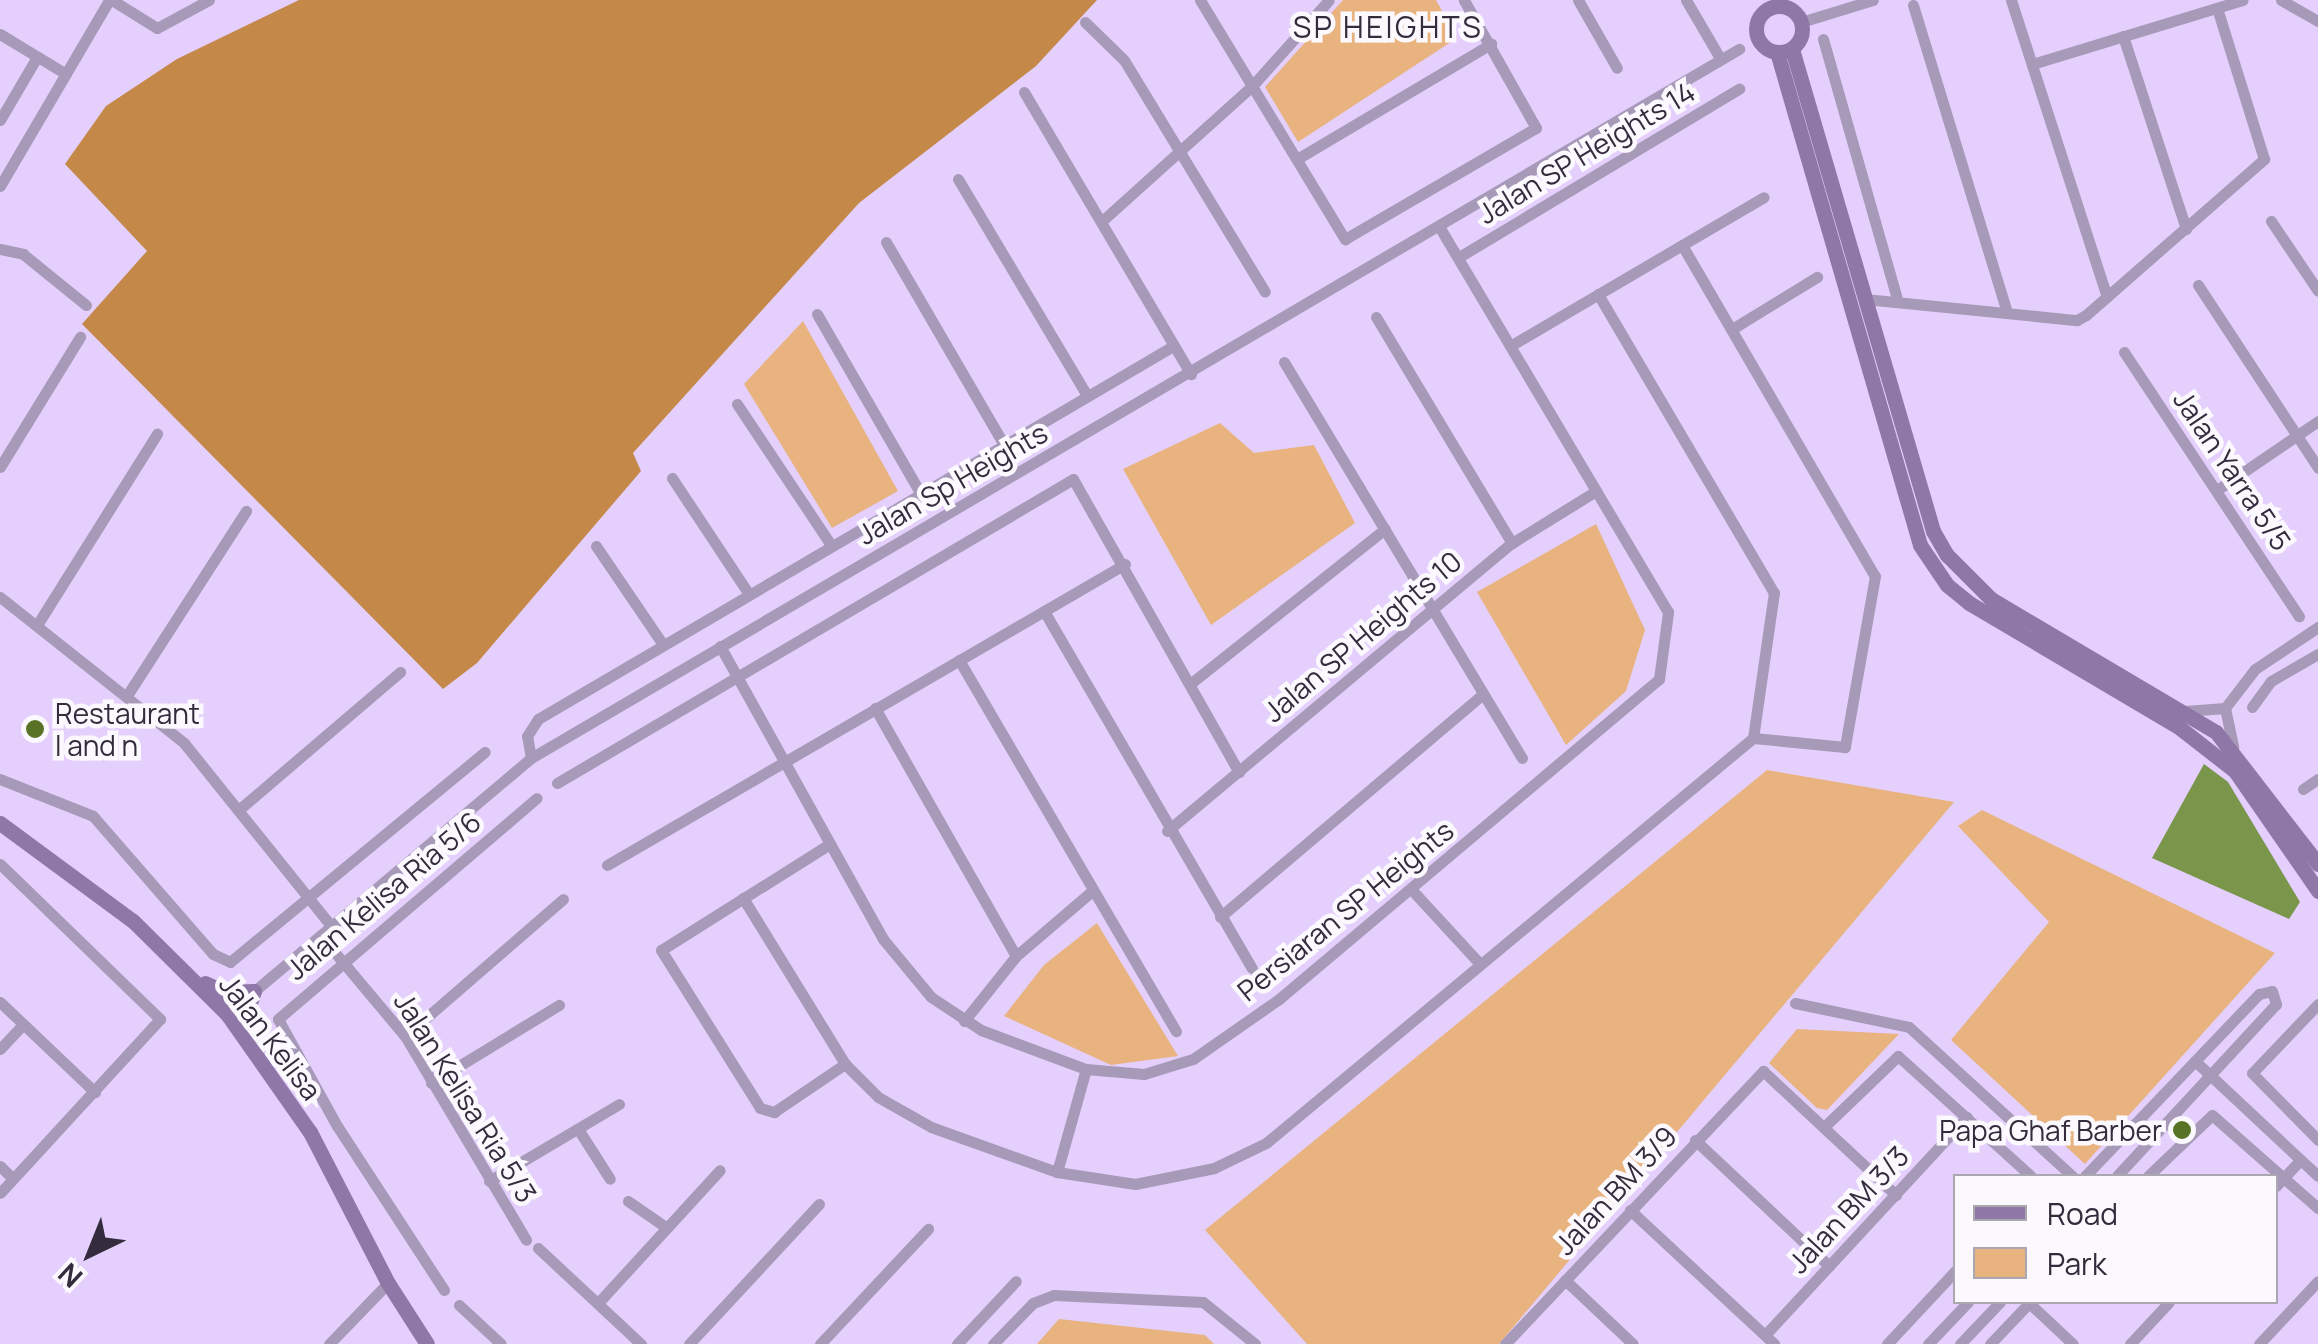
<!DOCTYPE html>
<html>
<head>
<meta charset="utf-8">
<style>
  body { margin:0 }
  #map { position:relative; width:2318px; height:1344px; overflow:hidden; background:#e4cffd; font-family:Manrope,sans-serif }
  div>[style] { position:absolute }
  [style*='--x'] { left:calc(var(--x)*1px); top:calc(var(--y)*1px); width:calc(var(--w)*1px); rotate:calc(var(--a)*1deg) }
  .green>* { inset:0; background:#e8b37f }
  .forest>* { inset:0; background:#c48849 }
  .water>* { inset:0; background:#7a964a }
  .street>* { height:11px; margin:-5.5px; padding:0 5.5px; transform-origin:5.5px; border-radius:5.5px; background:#a799b8 }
  .secondary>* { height:15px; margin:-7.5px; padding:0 7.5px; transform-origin:7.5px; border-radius:7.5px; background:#8f78a7 }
  .secondary>.ring { margin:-7.5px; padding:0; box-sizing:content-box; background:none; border:15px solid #8f78a7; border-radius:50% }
  .dots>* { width:28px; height:28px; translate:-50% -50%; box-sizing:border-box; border:5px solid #fbf9fe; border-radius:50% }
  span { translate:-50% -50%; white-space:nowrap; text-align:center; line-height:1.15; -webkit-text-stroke:9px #fbf9fe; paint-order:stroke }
  .street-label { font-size:28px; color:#342c3d }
  .poi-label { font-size:28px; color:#342c3d }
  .left { translate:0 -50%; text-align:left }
  .right { translate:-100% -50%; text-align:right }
  .neighbourhood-label { font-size:30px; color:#342c3d; letter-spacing:2.5px }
  .legend { position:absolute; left:1953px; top:1174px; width:325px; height:130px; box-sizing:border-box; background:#fbf9fe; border:2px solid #aba7b1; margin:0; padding:12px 18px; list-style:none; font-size:30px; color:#342c3d }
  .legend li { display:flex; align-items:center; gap:20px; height:50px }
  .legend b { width:50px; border:2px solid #aba7b1 }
  .north { position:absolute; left:40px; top:1204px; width:100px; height:100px; -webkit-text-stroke:8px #fbf9fe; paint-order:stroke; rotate:223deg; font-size:28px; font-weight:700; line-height:40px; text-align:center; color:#342c3d }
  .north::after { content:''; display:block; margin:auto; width:35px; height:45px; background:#342c3d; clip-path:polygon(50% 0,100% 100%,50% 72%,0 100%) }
</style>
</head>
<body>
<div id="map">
  <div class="green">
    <i style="clip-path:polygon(1343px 0,1436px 0,1457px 38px,1298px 142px,1265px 87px)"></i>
    <i style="clip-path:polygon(803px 321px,898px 491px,832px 528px,744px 384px)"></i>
    <i style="clip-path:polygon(1220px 423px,1254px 453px,1314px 445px,1355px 523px,1211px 625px,1123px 469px)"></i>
    <i style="clip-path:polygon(1596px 524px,1645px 630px,1626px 691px,1566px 745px,1477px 592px)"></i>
    <i style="clip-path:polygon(1767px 770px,1954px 802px,1499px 1344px,1307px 1344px,1205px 1230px)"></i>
    <i style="clip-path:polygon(1982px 810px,2275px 953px,2085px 1164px,1951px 1040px,2049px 922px,1958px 826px)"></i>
    <i style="clip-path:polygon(1097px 923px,1178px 1056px,1111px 1065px,1004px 1016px,1044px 965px)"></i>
    <i style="clip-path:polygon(1797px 1029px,1899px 1034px,1827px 1110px,1817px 1108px,1769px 1063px)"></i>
    <i style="clip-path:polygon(1059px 1319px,1205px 1335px,1214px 1344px,1037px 1344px)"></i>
  </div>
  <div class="forest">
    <i style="clip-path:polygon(299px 0,1097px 0,1036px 66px,859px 203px,633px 453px,641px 471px,477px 663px,443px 689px,82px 324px,147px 251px,65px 164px,106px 106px,177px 59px)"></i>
  </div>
  <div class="water">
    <i style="clip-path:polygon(2204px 764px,2228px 782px,2300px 902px,2289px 919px,2152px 858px)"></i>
  </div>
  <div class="street">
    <i style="--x:112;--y:0;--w:53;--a:31.9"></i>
    <i style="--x:157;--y:28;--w:59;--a:-28.3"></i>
    <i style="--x:1200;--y:0;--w:280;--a:58.8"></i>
    <i style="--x:1345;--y:239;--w:221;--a:-30.2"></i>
    <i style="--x:1536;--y:128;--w:147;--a:-119.4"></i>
    <i style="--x:1578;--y:0;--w:78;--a:60.2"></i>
    <i style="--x:1686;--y:0;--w:69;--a:59.7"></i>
    <i style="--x:2011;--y:0;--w:312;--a:72.1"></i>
    <i style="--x:2281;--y:0;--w:43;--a:29.6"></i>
    <i style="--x:1913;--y:5;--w:322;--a:73"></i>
    <i style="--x:1085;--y:22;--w:54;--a:44.3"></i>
    <i style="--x:1124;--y:60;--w:271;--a:58.7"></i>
    <i style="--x:1801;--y:22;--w:75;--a:-17"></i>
    <i style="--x:0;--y:34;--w:77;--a:31.2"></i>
    <i style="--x:2123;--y:36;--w:203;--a:71.9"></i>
    <i style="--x:1823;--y:39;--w:273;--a:74.1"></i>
    <i style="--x:2032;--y:64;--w:220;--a:-16.9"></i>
    <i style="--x:1024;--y:92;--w:328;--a:59.4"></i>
    <i style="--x:0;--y:120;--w:73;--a:-59.6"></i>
    <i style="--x:1297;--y:159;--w:226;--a:-30.7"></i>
    <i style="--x:958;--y:179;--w:250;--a:59.2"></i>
    <i style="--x:0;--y:186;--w:216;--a:-59.6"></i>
    <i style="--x:1102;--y:221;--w:202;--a:-42"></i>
    <i style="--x:1252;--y:86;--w:115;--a:-48.2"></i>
    <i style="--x:2271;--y:221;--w:84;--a:56.1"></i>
    <i style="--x:886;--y:242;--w:233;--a:59.8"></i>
    <i style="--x:1682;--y:245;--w:383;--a:59.8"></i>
    <i style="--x:1875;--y:576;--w:174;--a:100"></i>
    <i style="--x:1845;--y:747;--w:92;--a:-174.4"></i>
    <i style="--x:0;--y:249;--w:24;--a:12"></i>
    <i style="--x:23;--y:254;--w:81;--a:39"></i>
    <i style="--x:1459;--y:257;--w:327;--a:-31"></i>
    <i style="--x:2198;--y:285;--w:219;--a:56.7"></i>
    <i style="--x:1865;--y:299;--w:213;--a:5.7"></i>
    <i style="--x:2077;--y:320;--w:10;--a:-29"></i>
    <i style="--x:2086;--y:315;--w:237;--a:-41.2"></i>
    <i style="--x:2264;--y:159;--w:158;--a:-107.3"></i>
    <i style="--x:817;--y:314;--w:204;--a:60"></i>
    <i style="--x:1376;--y:317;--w:264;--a:59"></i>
    <i style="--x:1732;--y:329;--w:100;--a:-31.5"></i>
    <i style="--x:1510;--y:346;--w:294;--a:-30.4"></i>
    <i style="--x:2124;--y:352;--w:317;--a:56.5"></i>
    <i style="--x:1284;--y:362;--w:462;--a:59"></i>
    <i style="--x:737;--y:404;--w:169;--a:56.3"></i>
    <i style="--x:0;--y:467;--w:153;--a:-58.4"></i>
    <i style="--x:672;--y:478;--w:138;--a:56.5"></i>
    <i style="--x:2217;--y:490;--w:122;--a:-34.3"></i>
    <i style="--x:596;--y:546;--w:117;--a:55.8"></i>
    <i style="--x:0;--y:597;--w:235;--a:38.4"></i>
    <i style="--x:184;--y:743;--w:236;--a:51.2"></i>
    <i style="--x:1044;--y:611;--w:413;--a:59.8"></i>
    <i style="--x:37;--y:625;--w:226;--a:-57.9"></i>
    <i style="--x:720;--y:646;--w:335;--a:60.9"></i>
    <i style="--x:883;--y:939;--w:75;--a:50.4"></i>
    <i style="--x:931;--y:997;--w:60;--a:33.4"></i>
    <i style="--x:981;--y:1030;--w:112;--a:20.4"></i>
    <i style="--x:1086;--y:1069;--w:58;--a:4.9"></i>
    <i style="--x:1144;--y:1074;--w:51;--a:-17"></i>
    <i style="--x:1193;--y:1059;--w:105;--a:-34.9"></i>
    <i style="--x:1279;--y:999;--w:497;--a:-40.1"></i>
    <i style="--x:1659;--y:679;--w:68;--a:-82.3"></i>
    <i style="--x:1668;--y:612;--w:447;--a:-120.7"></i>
    <i style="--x:959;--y:660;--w:430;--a:59.7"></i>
    <i style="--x:1190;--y:684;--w:249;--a:-38.5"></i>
    <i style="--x:128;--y:694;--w:218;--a:-57.2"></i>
    <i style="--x:2252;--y:707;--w:32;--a:-54"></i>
    <i style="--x:2271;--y:681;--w:54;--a:-29.9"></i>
    <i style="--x:875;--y:708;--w:285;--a:60.4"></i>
    <i style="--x:2225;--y:708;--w:40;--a:78"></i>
    <i style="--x:2185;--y:711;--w:40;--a:-4.3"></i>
    <i style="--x:2225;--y:708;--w:49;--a:-52.4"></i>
    <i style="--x:2255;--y:669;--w:76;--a:-33.7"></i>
    <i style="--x:531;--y:758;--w:22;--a:-100"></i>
    <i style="--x:527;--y:736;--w:20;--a:-57"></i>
    <i style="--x:538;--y:719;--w:736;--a:-30.43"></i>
    <i style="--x:0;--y:779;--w:100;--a:21.7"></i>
    <i style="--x:93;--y:816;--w:183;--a:49"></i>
    <i style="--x:213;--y:954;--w:19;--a:25"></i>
    <i style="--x:230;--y:962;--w:330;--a:-39.5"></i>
    <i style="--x:557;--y:783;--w:599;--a:-30.5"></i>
    <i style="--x:1073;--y:479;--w:337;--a:60.5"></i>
    <i style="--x:2303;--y:789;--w:18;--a:-34"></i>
    <i style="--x:242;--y:807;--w:208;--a:-40.5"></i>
    <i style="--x:1167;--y:831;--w:449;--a:-39.9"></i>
    <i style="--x:1512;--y:543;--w:99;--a:-31.8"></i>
    <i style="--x:828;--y:845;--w:197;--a:147.8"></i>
    <i style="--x:661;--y:950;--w:186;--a:57.9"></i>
    <i style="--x:760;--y:1108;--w:15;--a:16"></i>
    <i style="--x:774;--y:1112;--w:86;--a:-34.1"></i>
    <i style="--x:0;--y:864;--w:223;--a:44.1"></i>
    <i style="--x:160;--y:1019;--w:236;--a:132.6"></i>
    <i style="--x:607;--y:865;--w:599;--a:-30.16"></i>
    <i style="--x:1411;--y:889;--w:102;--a:47.4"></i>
    <i style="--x:743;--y:898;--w:195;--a:58.4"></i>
    <i style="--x:845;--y:1064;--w:47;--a:45"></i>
    <i style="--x:878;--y:1097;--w:61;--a:29.5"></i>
    <i style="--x:931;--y:1127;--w:134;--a:19.7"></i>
    <i style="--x:1057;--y:1172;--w:79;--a:8.7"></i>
    <i style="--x:1135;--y:1184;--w:81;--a:-11.4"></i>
    <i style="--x:1214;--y:1168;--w:58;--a:-25.7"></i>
    <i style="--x:1266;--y:1143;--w:633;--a:-39.75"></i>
    <i style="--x:1753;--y:738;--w:147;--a:-81.8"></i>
    <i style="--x:1774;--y:593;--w:347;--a:-120.5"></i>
    <i style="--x:1220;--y:917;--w:343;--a:-40.3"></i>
    <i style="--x:321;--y:936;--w:131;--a:50"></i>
    <i style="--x:405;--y:1036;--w:237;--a:59.3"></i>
    <i style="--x:0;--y:1002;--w:131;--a:43.5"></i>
    <i style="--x:1795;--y:1003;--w:116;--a:11.9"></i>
    <i style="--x:1909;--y:1027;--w:221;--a:42.4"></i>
    <i style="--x:2318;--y:1004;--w:95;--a:133.7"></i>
    <i style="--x:2252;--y:1073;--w:94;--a:45.4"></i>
    <i style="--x:227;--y:1014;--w:397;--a:-40.1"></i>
    <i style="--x:531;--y:758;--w:1401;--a:-30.41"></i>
    <i style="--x:964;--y:1021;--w:83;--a:-51.3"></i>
    <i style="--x:1016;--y:956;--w:100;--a:-40.5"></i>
    <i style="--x:405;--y:1036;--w:209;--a:-40.9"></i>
    <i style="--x:0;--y:1049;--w:34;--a:-47"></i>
    <i style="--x:2195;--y:1061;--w:168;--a:43.1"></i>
    <i style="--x:431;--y:1083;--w:150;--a:-31.4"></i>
    <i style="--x:1825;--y:1126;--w:101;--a:-43.8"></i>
    <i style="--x:1898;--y:1056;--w:179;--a:42.1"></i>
    <i style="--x:578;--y:1129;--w:59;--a:57.4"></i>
    <i style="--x:1695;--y:1140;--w:184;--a:43.2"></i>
    <i style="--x:0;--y:1166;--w:18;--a:45"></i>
    <i style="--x:1057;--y:1172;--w:107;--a:-74.3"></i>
    <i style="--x:2085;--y:1176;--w:252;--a:-46.3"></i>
    <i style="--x:2259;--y:994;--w:13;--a:-13"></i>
    <i style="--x:2272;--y:991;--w:14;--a:73"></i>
    <i style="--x:2276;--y:1004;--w:234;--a:132.8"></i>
    <i style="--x:2148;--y:1176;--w:88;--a:-43.6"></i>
    <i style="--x:2212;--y:1115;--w:141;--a:41.3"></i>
    <i style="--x:489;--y:1181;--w:151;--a:-30.6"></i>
    <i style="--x:2276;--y:1186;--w:35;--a:-47"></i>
    <i style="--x:628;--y:1201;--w:47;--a:34.7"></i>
    <i style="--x:1630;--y:1210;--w:197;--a:42.9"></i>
    <i style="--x:538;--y:1248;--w:141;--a:43"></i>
    <i style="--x:1565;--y:1280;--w:93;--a:43.3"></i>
    <i style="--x:444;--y:1290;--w:196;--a:-123.1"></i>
    <i style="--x:337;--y:1126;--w:122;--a:-118.9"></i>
    <i style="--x:278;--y:1019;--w:340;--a:-40.5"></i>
    <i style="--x:598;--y:1303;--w:180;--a:-47.5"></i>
    <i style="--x:2029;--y:1303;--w:60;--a:43"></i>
    <i style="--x:459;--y:1305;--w:57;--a:42.9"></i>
    <i style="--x:1765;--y:1335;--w:297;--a:-47.2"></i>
    <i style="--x:329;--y:1344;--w:85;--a:-46"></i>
    <i style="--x:689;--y:1344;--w:191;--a:-47.1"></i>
    <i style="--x:820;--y:1344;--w:158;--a:-46.8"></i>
    <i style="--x:957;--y:1344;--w:86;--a:-46.9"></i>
    <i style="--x:993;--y:1344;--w:57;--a:-45.7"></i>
    <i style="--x:1033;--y:1303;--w:22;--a:-21"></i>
    <i style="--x:1054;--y:1295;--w:149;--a:2.7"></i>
    <i style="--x:1203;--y:1302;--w:67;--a:38.9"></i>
    <i style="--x:1505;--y:1344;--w:376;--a:-46.6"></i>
    <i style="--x:1763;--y:1071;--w:182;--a:43"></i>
    <i style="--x:1887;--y:1344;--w:101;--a:-47"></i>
    <i style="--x:1928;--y:1344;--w:58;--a:-46.4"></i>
    <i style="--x:1960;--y:1344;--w:58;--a:-46.4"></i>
    <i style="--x:1990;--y:1344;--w:58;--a:-46.4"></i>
    <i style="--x:2130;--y:1344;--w:57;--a:-47.1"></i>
    <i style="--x:2259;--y:1344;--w:86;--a:-46.9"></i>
  </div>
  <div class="secondary">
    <i class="ring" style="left:1756px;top:6px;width:31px;height:31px"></i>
    <i style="--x:1792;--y:49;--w:502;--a:73.69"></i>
    <i style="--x:1933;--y:531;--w:28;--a:60"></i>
    <i style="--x:1947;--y:555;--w:62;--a:45"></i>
    <i style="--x:1991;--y:599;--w:261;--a:30.6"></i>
    <i style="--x:2216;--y:732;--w:167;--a:52.3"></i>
    <i style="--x:1777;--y:52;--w:513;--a:73.82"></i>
    <i style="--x:1920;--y:545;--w:48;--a:56"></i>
    <i style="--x:1947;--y:585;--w:28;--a:39"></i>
    <i style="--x:1969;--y:603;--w:245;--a:30.6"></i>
    <i style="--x:2180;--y:728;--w:70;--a:38"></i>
    <i style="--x:2235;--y:771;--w:146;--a:55.3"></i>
    <i style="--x:0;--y:823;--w:165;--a:36.4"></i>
    <i style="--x:133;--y:921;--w:132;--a:44.7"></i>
    <i style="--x:227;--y:1014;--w:144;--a:54.9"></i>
    <i style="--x:310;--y:1132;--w:170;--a:62.7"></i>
    <i style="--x:388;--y:1283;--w:72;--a:57.4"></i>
    <i style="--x:205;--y:983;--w:21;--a:25"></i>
    <i style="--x:224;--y:992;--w:30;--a:-2"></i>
    <i style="--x:254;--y:991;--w:24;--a:109"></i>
    <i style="--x:246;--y:1014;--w:27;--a:82"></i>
  </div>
  <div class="dots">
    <i style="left:35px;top:729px;background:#597326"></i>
    <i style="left:2182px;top:1130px;background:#597326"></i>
  </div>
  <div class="street-label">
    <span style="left:1586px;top:152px;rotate:-31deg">Jalan SP Heights 14</span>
    <span style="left:2233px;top:470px;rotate:56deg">Jalan Yarra 5/5</span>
    <span style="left:952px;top:483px;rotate:-30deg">Jalan Sp Heights</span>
    <span style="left:1362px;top:636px;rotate:-40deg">Jalan SP Heights 10</span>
    <span style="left:383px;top:895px;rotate:-40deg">Jalan Kelisa Ria 5/6</span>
    <span style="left:1345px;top:910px;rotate:-39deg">Persiaran SP Heights</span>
    <span style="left:271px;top:1037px;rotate:53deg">Jalan Kelisa</span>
    <span style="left:466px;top:1097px;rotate:58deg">Jalan Kelisa Ria 5/3</span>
    <span style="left:1615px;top:1190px;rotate:-47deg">Jalan BM 3/9</span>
    <span style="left:1848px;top:1209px;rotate:-47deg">Jalan BM 3/3</span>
  </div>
  <div class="poi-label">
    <span class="left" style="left:55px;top:729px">Restaurant<br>l and n</span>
    <span class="right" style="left:2162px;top:1130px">Papa Ghaf Barber</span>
  </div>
  <div class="neighbourhood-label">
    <span style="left:1388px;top:27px">SP HEIGHTS</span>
  </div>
  <ul class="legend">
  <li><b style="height:12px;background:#8f78a7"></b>Road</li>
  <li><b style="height:28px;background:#e8b37f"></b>Park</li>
  </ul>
  <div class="north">N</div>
</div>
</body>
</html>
